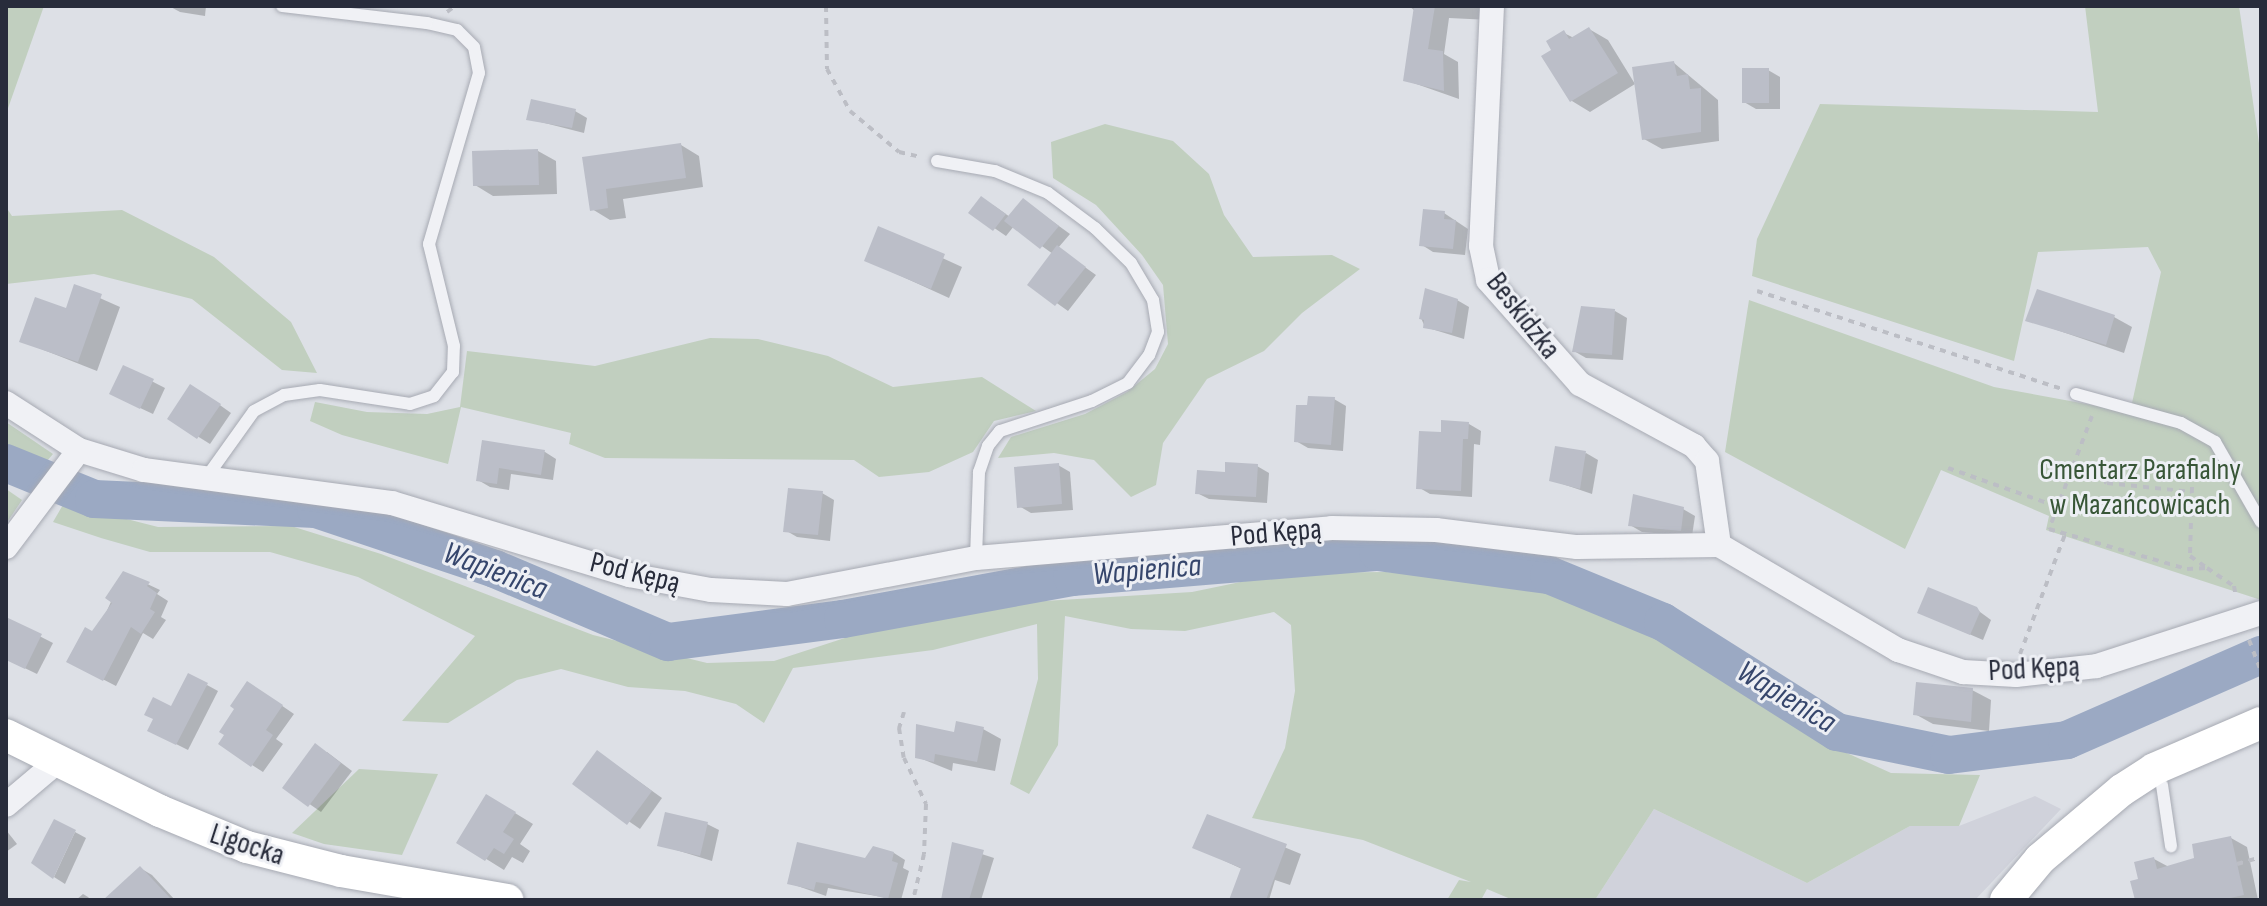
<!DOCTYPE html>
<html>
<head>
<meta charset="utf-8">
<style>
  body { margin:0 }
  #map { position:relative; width:2267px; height:906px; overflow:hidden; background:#dde0e6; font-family:"Sofia Sans Condensed",sans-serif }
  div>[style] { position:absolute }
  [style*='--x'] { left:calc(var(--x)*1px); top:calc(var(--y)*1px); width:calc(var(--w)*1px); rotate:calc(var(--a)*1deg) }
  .built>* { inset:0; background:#d0d2db }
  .green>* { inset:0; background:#c1cfbf }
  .shadow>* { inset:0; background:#0003 }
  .river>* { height:38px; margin:-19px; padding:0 19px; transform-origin:19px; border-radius:19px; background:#9ba9c3 }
  .building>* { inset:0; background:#bbbec8 }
  .path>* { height:4px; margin-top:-2px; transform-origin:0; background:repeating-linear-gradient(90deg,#bcbec5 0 6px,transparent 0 12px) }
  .roads { filter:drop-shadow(0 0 2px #a7aab3) drop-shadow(0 0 2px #a7aab3) }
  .lane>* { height:12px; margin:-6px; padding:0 6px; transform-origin:6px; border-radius:6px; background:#f0f1f5 }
  .street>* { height:24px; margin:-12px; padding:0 12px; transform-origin:12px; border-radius:12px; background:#f0f1f5 }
  .secondary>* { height:32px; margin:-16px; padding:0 16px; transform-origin:16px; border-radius:16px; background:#fff }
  span { translate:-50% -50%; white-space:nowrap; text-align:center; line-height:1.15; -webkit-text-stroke:6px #edeff4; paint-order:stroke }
  .street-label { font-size:30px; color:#282c3b }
  .park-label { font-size:30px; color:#385637 }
  .water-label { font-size:32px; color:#36466c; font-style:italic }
  .frame { position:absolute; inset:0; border:8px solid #282c3b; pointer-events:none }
</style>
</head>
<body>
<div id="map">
  <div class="built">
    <i style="clip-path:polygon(2035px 796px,2061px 809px,1975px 900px,1595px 900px,1654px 809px,1807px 883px,1910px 826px,1959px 826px)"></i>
  </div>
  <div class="green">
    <i style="clip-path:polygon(6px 6px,44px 6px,6px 114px)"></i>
    <i style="clip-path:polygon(2085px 6px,2239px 6px,2261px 157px,2261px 600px,2046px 530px,2049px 516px,1941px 470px,1905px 549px,1725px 452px,1749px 300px,1994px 387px,2130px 412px,2161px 272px,2148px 247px,2038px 252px,2014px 361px,1752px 276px,1757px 239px,1820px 104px,2098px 112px)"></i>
    <i style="clip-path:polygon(1105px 124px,1173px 141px,1209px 174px,1224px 215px,1253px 257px,1332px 255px,1360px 269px,1302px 313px,1264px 351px,1207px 379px,1163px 443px,1156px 485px,1131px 497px,1094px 460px,1054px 453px,998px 458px,1011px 437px,1085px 414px,1127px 392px,1155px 369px,1168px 344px,1163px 285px,1142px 255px,1096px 205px,1053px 178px,1051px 142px)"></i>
    <i style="clip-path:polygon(6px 207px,12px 216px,122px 210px,214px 257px,291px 322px,317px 373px,282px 370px,192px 299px,94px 274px,6px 284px)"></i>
    <i style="clip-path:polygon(710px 338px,758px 339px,828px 356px,893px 387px,982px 377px,1036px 411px,994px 421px,973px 452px,929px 472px,879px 477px,854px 460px,605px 458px,569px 444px,571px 433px,461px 407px,448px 464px,342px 435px,310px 421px,315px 402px,367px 412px,427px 414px,460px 407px,467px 351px,595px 366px)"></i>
    <i style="clip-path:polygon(6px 422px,53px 454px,41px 468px,6px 449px)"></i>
    <i style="clip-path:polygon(6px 489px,22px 500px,6px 524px)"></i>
    <i style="clip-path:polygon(64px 503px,158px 527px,291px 526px,381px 554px,593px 635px,707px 663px,774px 661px,854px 635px,1028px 602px,1192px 592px,1284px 573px,1386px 572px,1511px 581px,1622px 618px,1717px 668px,1816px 739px,1891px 773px,1980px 775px,1959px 826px,1910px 826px,1807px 883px,1654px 809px,1595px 900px,1513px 900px,1487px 889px,1481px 900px,1447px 900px,1459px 880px,1471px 882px,1363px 840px,1252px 818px,1285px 748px,1295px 691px,1291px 625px,1274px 612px,1185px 631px,1131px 629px,1065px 616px,1058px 745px,1029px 794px,1010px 784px,1038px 679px,1037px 624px,933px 650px,793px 668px,764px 723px,736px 704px,685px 691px,628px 687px,561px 669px,517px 680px,448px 723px,402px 721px,475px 636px,358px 577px,270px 552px,150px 552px,101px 538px,53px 522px)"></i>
    <i style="clip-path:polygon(359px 769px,438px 774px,402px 855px,324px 844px,292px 833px)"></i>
  </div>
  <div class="shadow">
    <i style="clip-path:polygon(169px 6px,206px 6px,205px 16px,180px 12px)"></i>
    <i style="clip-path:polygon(1409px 6px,1491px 6px,1490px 20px,1449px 18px,1444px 54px,1458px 62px,1459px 99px,1405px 80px,1415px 11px)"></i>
    <i style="clip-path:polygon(1589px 29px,1608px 40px,1635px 84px,1590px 112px,1572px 101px,1554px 50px,1564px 33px,1574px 38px)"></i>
    <i style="clip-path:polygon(1674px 63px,1718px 100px,1719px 141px,1662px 149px,1644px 139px)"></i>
    <i style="clip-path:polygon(1768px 70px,1780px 77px,1780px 109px,1756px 109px,1744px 102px)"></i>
    <i style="clip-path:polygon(575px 111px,587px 118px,584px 133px,529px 119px)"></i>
    <i style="clip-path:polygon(681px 145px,699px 156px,703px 187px,623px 199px,626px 218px,610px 220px,592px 209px,585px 159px)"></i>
    <i style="clip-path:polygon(538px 151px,556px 161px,557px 194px,493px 196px,475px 185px)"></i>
    <i style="clip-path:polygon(1023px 200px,1070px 234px,1058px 248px,1096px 275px,1068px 311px,1030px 284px,1053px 254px,1014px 226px,1006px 236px,971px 212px,993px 205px,1010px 217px)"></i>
    <i style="clip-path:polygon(1444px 213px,1468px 229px,1465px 255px,1433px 252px,1422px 245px)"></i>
    <i style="clip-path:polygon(879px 229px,962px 267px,949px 298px,866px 260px)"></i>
    <i style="clip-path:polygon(75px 287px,120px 307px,97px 371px,21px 341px,67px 310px)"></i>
    <i style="clip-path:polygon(1457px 300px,1469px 307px,1464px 339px,1425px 327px,1421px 318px)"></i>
    <i style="clip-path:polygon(1615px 311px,1627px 318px,1623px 360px,1586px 358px,1574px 351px)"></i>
    <i style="clip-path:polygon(2114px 317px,2132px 327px,2124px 353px,2028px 320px)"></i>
    <i style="clip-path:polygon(124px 367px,165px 388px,153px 414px,123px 400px)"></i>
    <i style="clip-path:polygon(203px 393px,231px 413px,210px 444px,170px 419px)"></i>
    <i style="clip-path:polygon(1334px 399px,1346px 406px,1343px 451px,1308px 448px,1296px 441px,1309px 408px)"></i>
    <i style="clip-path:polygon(1469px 424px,1481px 431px,1480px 445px,1474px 444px,1472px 497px,1430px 494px,1418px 487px,1443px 434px)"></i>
    <i style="clip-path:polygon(484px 443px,545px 452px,556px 459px,553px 480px,511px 474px,509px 490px,490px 487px,478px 480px)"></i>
    <i style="clip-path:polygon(1586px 453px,1598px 460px,1592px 494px,1551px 480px)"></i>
    <i style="clip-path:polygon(1058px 465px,1070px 472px,1073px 510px,1031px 513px,1019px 506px)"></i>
    <i style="clip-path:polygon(1257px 466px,1269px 473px,1267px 503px,1209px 499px,1197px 493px,1227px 474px)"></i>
    <i style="clip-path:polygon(822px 493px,834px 500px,830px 541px,797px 537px,785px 530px)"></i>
    <i style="clip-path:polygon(1683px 509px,1695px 516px,1692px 536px,1642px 532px,1630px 525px)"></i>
    <i style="clip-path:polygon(124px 573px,160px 590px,157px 594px,168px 601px,161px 617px,166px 620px,153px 639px,143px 633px,116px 686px,81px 668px)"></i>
    <i style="clip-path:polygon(1976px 609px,1991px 620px,1983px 640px,1920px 613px)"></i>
    <i style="clip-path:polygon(6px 619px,53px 643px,37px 674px,6px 659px)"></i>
    <i style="clip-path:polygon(207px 685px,218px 691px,188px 750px,162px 737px,172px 709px)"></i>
    <i style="clip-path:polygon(259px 690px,294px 714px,276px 739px,283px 744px,263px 772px,252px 765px)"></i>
    <i style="clip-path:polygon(1972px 690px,1991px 700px,1989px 731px,1933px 724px,1915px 714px)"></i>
    <i style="clip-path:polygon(983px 729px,1001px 739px,995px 771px,953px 763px,952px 771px,917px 757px,955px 734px)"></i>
    <i style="clip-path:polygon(327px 752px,352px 771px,321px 812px,285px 787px)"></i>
    <i style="clip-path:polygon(609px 760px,662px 798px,640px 829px,575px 784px)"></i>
    <i style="clip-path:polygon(487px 796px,533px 824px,520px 844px,530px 851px,523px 863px,512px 857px,504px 870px,459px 842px)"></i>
    <i style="clip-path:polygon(1208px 816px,1301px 854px,1290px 885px,1275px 880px,1269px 900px,1231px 900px,1242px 869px,1195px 847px)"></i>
    <i style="clip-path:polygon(707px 824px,719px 830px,712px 861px,660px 845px)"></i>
    <i style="clip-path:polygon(6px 830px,17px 844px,6px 852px)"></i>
    <i style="clip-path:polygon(75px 832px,86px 838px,65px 884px,54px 877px)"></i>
    <i style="clip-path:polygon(2231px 838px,2247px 847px,2258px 900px,2138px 900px,2140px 880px,2154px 859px,2169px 867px,2197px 860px)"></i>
    <i style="clip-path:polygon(954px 845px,994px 858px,981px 900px,943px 900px)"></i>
    <i style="clip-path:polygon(894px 853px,905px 860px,903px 868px,909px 871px,901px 900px,828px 888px,826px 896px,789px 883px)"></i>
    <i style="clip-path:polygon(140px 868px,152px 875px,175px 900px,125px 900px)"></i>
    <i style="clip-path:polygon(83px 894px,88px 897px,91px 900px,76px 900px)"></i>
  </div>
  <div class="river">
    <i style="--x:6;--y:463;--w:95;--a:22.2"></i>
    <i style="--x:94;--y:499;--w:222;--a:2.6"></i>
    <i style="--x:316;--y:509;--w:189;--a:18.5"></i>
    <i style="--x:495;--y:569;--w:188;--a:22.9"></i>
    <i style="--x:668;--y:642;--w:177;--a:-7.5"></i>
    <i style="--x:843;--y:619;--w:233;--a:-10.4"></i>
    <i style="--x:1072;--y:577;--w:307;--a:-4.7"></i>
    <i style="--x:1378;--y:552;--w:173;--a:7.7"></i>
    <i style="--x:1549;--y:575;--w:123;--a:22.4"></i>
    <i style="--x:1663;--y:622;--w:206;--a:32.3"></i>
    <i style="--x:1837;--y:732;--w:114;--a:11.6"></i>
    <i style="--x:1949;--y:755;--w:119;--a:-7.2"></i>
    <i style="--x:2067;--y:740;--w:212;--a:-23.7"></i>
  </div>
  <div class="building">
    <i style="clip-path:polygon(1414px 6px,1435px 6px,1428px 49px,1443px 51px,1444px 91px,1403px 81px)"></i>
    <i style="clip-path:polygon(1589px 27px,1618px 73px,1570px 102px,1541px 56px,1551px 50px,1546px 41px,1564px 30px,1569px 39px)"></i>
    <i style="clip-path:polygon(1674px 61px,1677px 76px,1688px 74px,1690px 89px,1701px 88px,1701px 132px,1642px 140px,1632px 67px)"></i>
    <i style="clip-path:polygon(1742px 68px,1769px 68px,1769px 103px,1742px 103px)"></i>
    <i style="clip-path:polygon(531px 99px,576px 109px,572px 128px,526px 120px)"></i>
    <i style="clip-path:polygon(681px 143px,686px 178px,606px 189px,608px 208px,590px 211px,582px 157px)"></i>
    <i style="clip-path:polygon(538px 149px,539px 185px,473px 186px,472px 151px)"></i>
    <i style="clip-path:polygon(981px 196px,1006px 214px,993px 231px,968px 213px)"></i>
    <i style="clip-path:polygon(1023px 198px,1059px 226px,1040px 249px,1004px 221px)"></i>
    <i style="clip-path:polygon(1423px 209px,1445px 211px,1444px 219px,1456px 220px,1453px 249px,1419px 246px)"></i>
    <i style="clip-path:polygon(878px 226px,945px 254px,931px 289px,864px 261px)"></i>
    <i style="clip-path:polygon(1057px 245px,1086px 267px,1055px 306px,1027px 285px)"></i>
    <i style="clip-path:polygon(74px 284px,102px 294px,78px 362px,19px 342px,35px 297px,66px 308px)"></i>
    <i style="clip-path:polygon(1425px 288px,1458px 299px,1452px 333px,1423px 328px,1424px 320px,1419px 319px)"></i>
    <i style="clip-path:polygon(2037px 289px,2115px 315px,2106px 345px,2025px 321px)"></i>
    <i style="clip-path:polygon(1581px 306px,1615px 309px,1612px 355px,1572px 352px)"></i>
    <i style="clip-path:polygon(123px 365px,154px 379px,140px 409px,109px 394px)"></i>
    <i style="clip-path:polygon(190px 384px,221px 404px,197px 439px,167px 419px)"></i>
    <i style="clip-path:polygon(1308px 396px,1335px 397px,1331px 445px,1294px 442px,1296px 405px,1307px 405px)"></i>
    <i style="clip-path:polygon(1441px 420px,1469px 422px,1468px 439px,1463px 439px,1461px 491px,1416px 489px,1419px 431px,1441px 432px)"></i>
    <i style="clip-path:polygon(482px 440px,545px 450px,541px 475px,499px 468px,497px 484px,476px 481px)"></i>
    <i style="clip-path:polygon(1555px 446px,1586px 451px,1580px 489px,1549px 481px)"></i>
    <i style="clip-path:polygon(1225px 462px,1258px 464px,1256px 497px,1195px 494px,1197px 470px,1225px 472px)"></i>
    <i style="clip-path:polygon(1059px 463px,1062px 504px,1017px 508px,1014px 467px)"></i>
    <i style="clip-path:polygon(788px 488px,823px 491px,818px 535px,783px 532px)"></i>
    <i style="clip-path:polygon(1633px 494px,1684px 507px,1681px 531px,1628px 526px)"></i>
    <i style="clip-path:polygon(123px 571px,150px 582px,147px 586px,157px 593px,150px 609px,155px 612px,141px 634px,131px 627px,103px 681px,66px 662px,85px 627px,92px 631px,112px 603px,105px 598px)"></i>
    <i style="clip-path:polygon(1928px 587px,1977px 607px,1980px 612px,1970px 635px,1917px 613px)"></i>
    <i style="clip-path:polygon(6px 617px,42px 634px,25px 669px,6px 660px)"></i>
    <i style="clip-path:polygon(188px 673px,208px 683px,176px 745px,147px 731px,153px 719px,144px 715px,153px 697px,171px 706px)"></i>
    <i style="clip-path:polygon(247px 681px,283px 705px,266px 730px,273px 735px,251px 767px,218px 744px,224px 735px,219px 732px,234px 709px,230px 706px)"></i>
    <i style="clip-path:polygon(1916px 682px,1973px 688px,1971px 722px,1913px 715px)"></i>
    <i style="clip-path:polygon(956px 721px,984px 727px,977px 762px,935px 754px,934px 762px,915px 758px,916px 724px,954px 732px)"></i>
    <i style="clip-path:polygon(315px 743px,341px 763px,308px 807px,282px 788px)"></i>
    <i style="clip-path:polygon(597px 750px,652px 791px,627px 825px,572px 784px)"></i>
    <i style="clip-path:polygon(486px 794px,516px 812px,503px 832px,514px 839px,504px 854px,494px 848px,485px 861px,456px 843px)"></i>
    <i style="clip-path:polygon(665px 812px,708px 822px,700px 856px,657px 846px)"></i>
    <i style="clip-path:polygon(1207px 814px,1287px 844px,1266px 900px,1229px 900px,1241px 868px,1192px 848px)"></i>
    <i style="clip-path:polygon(54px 819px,76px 830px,53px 879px,31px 863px)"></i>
    <i style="clip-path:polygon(2231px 836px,2244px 895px,2221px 900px,2135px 900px,2130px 881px,2138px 879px,2134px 862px,2154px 857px,2157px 869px,2194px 858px,2192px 844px)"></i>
    <i style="clip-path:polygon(797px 842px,865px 858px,873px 846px,894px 852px,892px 861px,898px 863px,888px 899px,828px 884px,816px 882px,814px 890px,787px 884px)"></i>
    <i style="clip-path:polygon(952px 842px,984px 850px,969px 900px,941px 900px)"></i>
    <i style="clip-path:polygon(140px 866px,172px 900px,103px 900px)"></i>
  </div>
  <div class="path">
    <i style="--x:826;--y:6;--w:63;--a:89.1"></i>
    <i style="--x:827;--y:69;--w:48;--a:61.3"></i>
    <i style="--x:850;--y:111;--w:64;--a:39.9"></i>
    <i style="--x:899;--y:152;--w:23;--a:13"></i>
    <i style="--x:447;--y:12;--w:10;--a:-37"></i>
    <i style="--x:1757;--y:291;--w:321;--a:17.8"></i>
    <i style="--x:2092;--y:416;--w:121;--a:110.8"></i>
    <i style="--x:2049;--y:529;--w:144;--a:16.2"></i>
    <i style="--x:2187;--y:569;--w:20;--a:-3"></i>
    <i style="--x:2207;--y:568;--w:32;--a:34"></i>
    <i style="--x:2234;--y:586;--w:11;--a:80"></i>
    <i style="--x:2073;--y:465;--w:38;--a:28"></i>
    <i style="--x:2107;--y:483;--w:85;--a:6"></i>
    <i style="--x:1948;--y:468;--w:117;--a:19.5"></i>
    <i style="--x:2192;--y:487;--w:69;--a:91.7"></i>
    <i style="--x:2190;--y:556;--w:21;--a:35"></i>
    <i style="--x:2249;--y:640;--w:33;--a:69"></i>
    <i style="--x:2020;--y:654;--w:128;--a:-69.4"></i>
    <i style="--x:904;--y:712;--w:17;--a:107"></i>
    <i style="--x:899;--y:728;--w:30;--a:81"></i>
    <i style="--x:904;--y:758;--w:51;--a:64.4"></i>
    <i style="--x:926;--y:804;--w:50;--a:92.3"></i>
    <i style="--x:924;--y:854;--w:47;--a:103.4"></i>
    <i style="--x:2237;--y:864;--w:25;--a:-16"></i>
  </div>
  <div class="roads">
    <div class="lane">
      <i style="--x:937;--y:161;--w:59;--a:9.8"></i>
      <i style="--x:995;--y:171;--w:57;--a:22.5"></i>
      <i style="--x:1048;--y:193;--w:59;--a:36.7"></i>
      <i style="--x:1095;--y:228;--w:50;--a:44.2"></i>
      <i style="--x:1131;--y:263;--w:43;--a:59.3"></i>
      <i style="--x:1153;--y:300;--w:32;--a:81"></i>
      <i style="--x:1158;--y:332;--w:25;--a:111"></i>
      <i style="--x:1149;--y:355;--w:35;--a:127"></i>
      <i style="--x:1128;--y:383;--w:40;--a:153.4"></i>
      <i style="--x:1092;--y:401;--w:97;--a:161.9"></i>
      <i style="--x:1000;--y:431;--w:19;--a:129"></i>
      <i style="--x:988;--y:446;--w:28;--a:109"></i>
      <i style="--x:979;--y:472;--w:86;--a:92"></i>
      <i style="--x:2076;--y:394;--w:109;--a:15.4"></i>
      <i style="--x:2181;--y:423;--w:39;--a:29"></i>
      <i style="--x:2215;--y:442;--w:92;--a:60.1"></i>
      <i style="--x:206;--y:478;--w:82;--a:-54.4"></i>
      <i style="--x:254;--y:411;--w:34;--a:-28"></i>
      <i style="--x:284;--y:395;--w:36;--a:-8"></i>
      <i style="--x:320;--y:390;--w:91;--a:8.8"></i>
      <i style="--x:410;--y:404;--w:25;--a:-18"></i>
      <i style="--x:434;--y:396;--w:31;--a:-52"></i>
      <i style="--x:453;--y:372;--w:26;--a:-88"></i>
      <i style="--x:454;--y:346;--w:105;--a:-103.8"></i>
      <i style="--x:429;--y:244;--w:178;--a:-73.7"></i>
      <i style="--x:479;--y:73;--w:26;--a:-101"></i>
      <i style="--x:474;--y:47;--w:24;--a:-135"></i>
      <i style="--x:457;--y:30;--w:31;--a:-167"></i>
      <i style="--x:427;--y:23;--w:146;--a:-173.3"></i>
      <i style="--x:2162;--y:785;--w:62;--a:81.6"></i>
    </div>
    <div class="street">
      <i style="--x:1492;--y:6;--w:240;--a:92.6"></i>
      <i style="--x:1481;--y:246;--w:35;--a:78"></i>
      <i style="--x:1488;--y:280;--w:139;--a:48.5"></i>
      <i style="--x:1580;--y:384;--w:130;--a:28.5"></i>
      <i style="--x:1694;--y:446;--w:20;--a:49"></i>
      <i style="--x:1707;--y:461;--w:85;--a:81.9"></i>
      <i style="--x:6;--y:403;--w:87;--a:32.8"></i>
      <i style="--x:79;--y:450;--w:68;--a:17.1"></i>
      <i style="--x:144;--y:470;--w:250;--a:7.6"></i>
      <i style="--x:392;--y:503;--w:248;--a:16.9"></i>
      <i style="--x:629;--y:575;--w:83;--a:10.4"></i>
      <i style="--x:711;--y:590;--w:76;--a:3"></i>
      <i style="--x:787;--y:594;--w:192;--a:-10.8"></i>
      <i style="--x:976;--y:558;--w:357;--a:-4.8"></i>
      <i style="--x:1332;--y:528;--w:104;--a:1.1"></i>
      <i style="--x:1436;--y:530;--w:142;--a:6.9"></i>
      <i style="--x:1577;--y:547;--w:142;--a:-0.8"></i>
      <i style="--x:1719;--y:545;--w:208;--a:30.4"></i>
      <i style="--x:1898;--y:650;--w:69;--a:18.7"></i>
      <i style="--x:1963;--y:672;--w:53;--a:3.2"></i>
      <i style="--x:2016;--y:675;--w:81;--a:-6.3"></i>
      <i style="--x:2097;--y:666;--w:172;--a:-17.9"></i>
      <i style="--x:6;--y:547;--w:121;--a:-53"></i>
      <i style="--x:6;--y:805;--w:68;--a:-40.2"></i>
    </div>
    <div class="secondary">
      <i style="--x:6;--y:735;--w:172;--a:26.3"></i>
      <i style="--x:160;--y:811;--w:94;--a:22.5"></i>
      <i style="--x:247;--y:847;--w:97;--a:14.3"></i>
      <i style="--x:341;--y:871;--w:169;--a:9.9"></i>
      <i style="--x:2006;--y:900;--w:53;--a:-50.3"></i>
      <i style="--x:2040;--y:859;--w:107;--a:-40.1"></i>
      <i style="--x:2122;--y:790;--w:38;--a:-33"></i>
      <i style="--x:2154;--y:769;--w:116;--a:-23.3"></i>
    </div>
  </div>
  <div class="street-label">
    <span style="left:1523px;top:316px;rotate:52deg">Beskidzka</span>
    <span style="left:1276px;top:533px;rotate:-5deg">Pod Kępą</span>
    <span style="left:635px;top:573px;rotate:14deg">Pod Kępą</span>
    <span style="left:2034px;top:669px;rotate:-3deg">Pod Kępą</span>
    <span style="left:247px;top:845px;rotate:18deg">Ligocka</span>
  </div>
  <div class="park-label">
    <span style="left:2140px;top:487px">Cmentarz Parafialny<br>w Mazańcowicach</span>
  </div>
  <div class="water-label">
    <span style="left:1147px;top:571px;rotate:-5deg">Wapienica</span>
    <span style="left:495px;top:572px;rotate:21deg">Wapienica</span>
    <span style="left:1786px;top:698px;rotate:31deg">Wapienica</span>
  </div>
  <div class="frame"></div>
</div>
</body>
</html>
